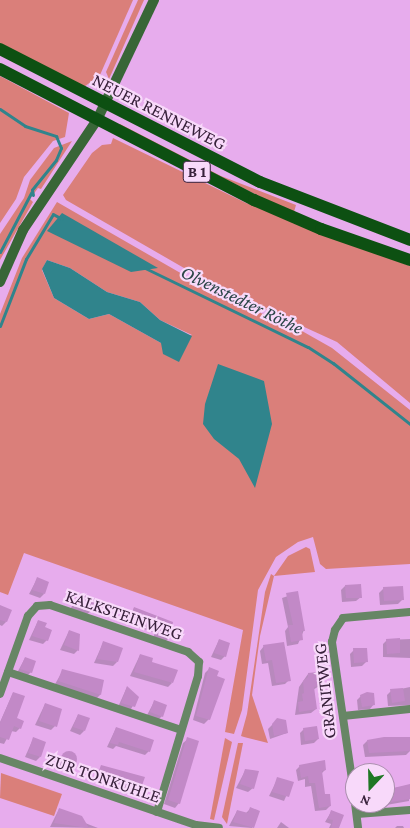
<!DOCTYPE html>
<html>
<head>
<meta charset="utf-8">
<style>
  body { margin:0 }
  #map { position:relative; width:410px; height:828px; overflow:hidden; background:#e7aced; font-family:"Crimson Pro",serif }
  div>[style] { position:absolute }
  [style*='--x'] { left:calc(var(--x)*1px); top:calc(var(--y)*1px); width:calc(var(--w)*1px); rotate:calc(var(--a)*1deg) }
  .green>* { inset:0; background:#da7f7a }
  .water>* { inset:0; background:#30848c }
  .shadow>* { inset:0; background:#0003 }
  .stream>* { height:3px; margin:-1.5px; padding:0 1.5px; transform-origin:1.5px; border-radius:1.5px; background:#30848c }
  .building>* { inset:0; background:#c289c7 }
  .round { border-radius:50% }
  .minor>* { height:8px; margin:-4px; padding:0 4px; transform-origin:4px; border-radius:4px; background:#678665 }
  .secondary>* { height:10px; margin:-5px; padding:0 5px; transform-origin:5px; border-radius:5px; background:#386637 }
  .primary>* { height:12px; margin:-6px; padding:0 6px; transform-origin:6px; border-radius:6px; background:#0d5012 }
  span { translate:-50% -50%; white-space:nowrap; text-align:center; line-height:1.15; -webkit-text-stroke:4.5px #f8d9fa; paint-order:stroke }
  .shield-label span { padding:1px 4px; background:#f8d9fa; border:1px solid; border-radius:4px; -webkit-text-stroke-width:0 }
  .shield-label { font-size:16px; color:#38213b; font-weight:700 }
  .street-label { font-size:18px; color:#38213b }
  .water-label { font-size:19px; color:#2a4547; font-style:italic }
  .north { position:absolute; left:345px; top:763px; width:50px; height:50px; box-sizing:border-box; background:#f8d9fa; border:1px solid #ab8fae; border-radius:50%; rotate:201deg; font-size:14px; font-weight:700; line-height:20px; text-align:center; color:#38213b }
  .north::after { content:''; display:block; margin:auto; width:18px; height:22px; background:#1f7724; clip-path:polygon(50% 0,100% 100%,50% 72%,0 100%) }
</style>
</head>
<body>
<div id="map">
  <div class="green">
    <i style="clip-path:polygon(0 0,133px 0,100px 75px,84px 87px,0 43px)"></i>
    <i style="clip-path:polygon(138px 0,144px 0,109px 79px,106px 72px)"></i>
    <i style="clip-path:polygon(0 76px,69px 113px,65px 137px,53px 141px,24px 177px,16px 199px,0 223px)"></i>
    <i style="clip-path:polygon(120px 124px,221px 176px,296px 205px,294px 212px,273px 203px,119px 126px)"></i>
    <i style="clip-path:polygon(113px 138px,246px 203px,410px 266px,410px 403px,337px 342px,217px 287px,66px 200px,63px 195px,92px 153px,102px 145px,111px 144px)"></i>
    <i style="clip-path:polygon(72px 141px,41px 189px,38px 188px,30px 199px,33px 202px,0 260px,0 234px,24px 198px,30px 180px,54px 148px)"></i>
    <i style="clip-path:polygon(evenodd,57px 202px,217px 294px,302px 331px,332px 348px,410px 410px,410px 564px,326px 569px,320px 564px,313px 537px,298px 542px,276px 557px,258px 590px,242px 710px,234px 734px,225px 732px,243px 630px,24px 553px,8px 595px,0 592px,0 314px,22px 258px,57px 202px,47px 260px,70px 268px,107px 292px,140px 302px,160px 320px,192px 335px,161px 343px,109px 314px,89px 319px,54px 298px,42px 270px,47px 260px)"></i>
    <i style="clip-path:polygon(306px 547px,310px 549px,315px 572px,274px 576px,260px 636px,252px 695px,268px 743px,244px 737px,241px 736px,247px 714px,265px 592px,271px 574px,274px 576px,288px 556px)"></i>
    <i style="clip-path:polygon(225px 738px,232px 742px,214px 820px,210px 819px)"></i>
    <i style="clip-path:polygon(238px 743px,243px 743px,227px 824px,222px 817px)"></i>
    <i style="clip-path:polygon(1px 773px,62px 794px,54px 816px,0 798px)"></i>
  </div>
  <div class="water">
    <i style="clip-path:polygon(62px 213px,158px 268px,131px 272px,47px 231px)"></i>
    <i style="clip-path:polygon(47px 260px,70px 268px,107px 292px,140px 302px,160px 320px,192px 336px,179px 362px,163px 354px,161px 343px,109px 314px,89px 319px,54px 298px,42px 269px)"></i>
    <i style="clip-path:polygon(218px 364px,264px 381px,272px 424px,255px 488px,239px 459px,214px 439px,203px 424px,205px 404px)"></i>
  </div>
  <div class="shadow">
    <i style="clip-path:polygon(37px 579px,44px 594px,40px 598px,29px 594px)"></i>
    <i style="clip-path:polygon(345px 586px,361px 597px,356px 601px,342px 602px,341px 590px)"></i>
    <i style="clip-path:polygon(384px 588px,403px 599px,398px 604px,380px 605px,379px 593px)"></i>
    <i style="clip-path:polygon(297px 593px,304px 630px,298px 644px,287px 646px,285px 631px,288px 627px,282px 598px)"></i>
    <i style="clip-path:polygon(78px 594px,91px 611px,86px 615px,70px 610px)"></i>
    <i style="clip-path:polygon(0 607px,6px 622px,2px 626px,0 625px)"></i>
    <i style="clip-path:polygon(134px 608px,169px 638px,165px 642px,153px 638px,155px 633px,127px 623px)"></i>
    <i style="clip-path:polygon(38px 621px,47px 640px,43px 644px,29px 640px)"></i>
    <i style="clip-path:polygon(69px 631px,78px 650px,74px 654px,60px 650px)"></i>
    <i style="clip-path:polygon(410px 639px,410px 658px,383px 657px,383px 644px,387px 640px)"></i>
    <i style="clip-path:polygon(219px 640px,225px 656px,221px 660px,211px 657px)"></i>
    <i style="clip-path:polygon(103px 643px,117px 662px,113px 666px,94px 663px)"></i>
    <i style="clip-path:polygon(264px 646px,289px 680px,285px 684px,272px 686px,268px 663px,262px 664px,260px 651px)"></i>
    <i style="clip-path:polygon(354px 650px,366px 662px,362px 666px,351px 667px,350px 654px)"></i>
    <i style="clip-path:polygon(140px 655px,151px 663px,172px 683px,168px 687px,130px 676px)"></i>
    <i style="clip-path:polygon(25px 658px,31px 672px,27px 676px,17px 673px)"></i>
    <i style="clip-path:polygon(209px 669px,209px 719px,204px 724px,193px 720px,205px 673px)"></i>
    <i style="clip-path:polygon(63px 670px,102px 681px,100px 695px,96px 699px,54px 686px)"></i>
    <i style="clip-path:polygon(308px 674px,319px 686px,313px 690px,316px 709px,311px 713px,295px 715px,299px 687px)"></i>
    <i style="clip-path:polygon(127px 687px,137px 698px,130px 711px,118px 707px)"></i>
    <i style="clip-path:polygon(410px 687px,410px 705px,388px 706px,387px 695px,391px 691px)"></i>
    <i style="clip-path:polygon(13px 693px,16px 719px,20px 728px,16px 732px,11px 731px,4px 744px,0 743px,0 722px)"></i>
    <i style="clip-path:polygon(361px 696px,374px 704px,370px 709px,358px 710px,357px 700px)"></i>
    <i style="clip-path:polygon(154px 702px,162px 716px,158px 720px,146px 717px)"></i>
    <i style="clip-path:polygon(45px 704px,55px 726px,51px 730px,35px 725px)"></i>
    <i style="clip-path:polygon(78px 715px,84px 731px,80px 735px,70px 731px)"></i>
    <i style="clip-path:polygon(278px 719px,287px 733px,270px 739px,268px 729px)"></i>
    <i style="clip-path:polygon(116px 728px,149px 751px,145px 755px,116px 746px,113px 749px,107px 747px)"></i>
    <i style="clip-path:polygon(304px 729px,318px 739px,314px 743px,301px 745px,300px 733px)"></i>
    <i style="clip-path:polygon(33px 739px,40px 757px,36px 761px,25px 757px)"></i>
    <i style="clip-path:polygon(188px 739px,179px 803px,175px 808px,164px 804px,183px 743px)"></i>
    <i style="clip-path:polygon(367px 741px,410px 751px,406px 755px,365px 757px,363px 745px)"></i>
    <i style="clip-path:polygon(65px 753px,76px 756px,68px 771px,57px 768px)"></i>
    <i style="clip-path:polygon(102px 766px,139px 790px,135px 794px,94px 780px)"></i>
    <i style="clip-path:polygon(300px 766px,325px 770px,321px 774px,324px 796px,330px 806px,326px 810px,315px 811px,311px 786px,305px 787px,305px 779px,298px 781px,296px 770px)"></i>
    <i style="clip-path:polygon(245px 771px,253px 788px,248px 792px,236px 788px)"></i>
    <i style="clip-path:polygon(278px 778px,292px 783px,284px 801px,269px 796px)"></i>
    <i style="clip-path:polygon(410px 785px,409px 801px,375px 807px,374px 803px,385px 803px,385px 790px)"></i>
    <i style="clip-path:polygon(59px 809px,85px 823px,98px 828px,50px 827px)"></i>
    <i style="clip-path:polygon(250px 809px,258px 811px,252px 828px,229px 826px,237px 811px,245px 814px)"></i>
    <i style="clip-path:polygon(331px 812px,338px 828px,329px 828px,331px 824px,325px 822px)"></i>
    <i style="clip-path:polygon(281px 822px,289px 828px,277px 828px)"></i>
    <i style="clip-path:polygon(397px 826px,403px 826px,404px 828px,395px 828px)"></i>
  </div>
  <div class="stream">
    <i style="--x:0;--y:109;--w:30;--a:34"></i>
    <i style="--x:25;--y:126;--w:33;--a:18"></i>
    <i style="--x:56;--y:136;--w:13;--a:67"></i>
    <i style="--x:61;--y:148;--w:13;--a:113"></i>
    <i style="--x:56;--y:160;--w:38;--a:129"></i>
    <i style="--x:32;--y:190;--w:5;--a:79"></i>
    <i style="--x:0;--y:252;--w:67;--a:-62.3"></i>
    <i style="--x:145;--y:268;--w:181;--a:25.9"></i>
    <i style="--x:308;--y:347;--w:30;--a:33"></i>
    <i style="--x:333;--y:363;--w:98;--a:38.4"></i>
    <i style="--x:0;--y:326;--w:72;--a:-68.8"></i>
    <i style="--x:26;--y:259;--w:52;--a:-59"></i>
    <i style="--x:53;--y:214;--w:10;--a:29"></i>
  </div>
  <div class="building">
    <i style="clip-path:polygon(37px 577px,49px 582px,45px 594px,32px 590px)"></i>
    <i style="clip-path:polygon(361px 584px,362px 598px,346px 598px,345px 585px)"></i>
    <i style="clip-path:polygon(403px 586px,404px 600px,384px 601px,383px 587px)"></i>
    <i style="clip-path:polygon(298px 591px,305px 631px,302px 631px,303px 640px,291px 642px,288px 625px,293px 625px,286px 593px)"></i>
    <i style="clip-path:polygon(78px 593px,96px 599px,92px 612px,73px 606px)"></i>
    <i style="clip-path:polygon(0 605px,12px 610px,7px 622px,0 620px)"></i>
    <i style="clip-path:polygon(134px 607px,173px 622px,170px 638px,156px 634px,158px 629px,130px 619px)"></i>
    <i style="clip-path:polygon(38px 620px,47px 623px,45px 627px,52px 630px,48px 641px,32px 636px)"></i>
    <i style="clip-path:polygon(69px 630px,80px 634px,79px 651px,64px 645px)"></i>
    <i style="clip-path:polygon(400px 638px,400px 653px,387px 654px,386px 639px)"></i>
    <i style="clip-path:polygon(219px 639px,230px 643px,226px 657px,214px 653px)"></i>
    <i style="clip-path:polygon(103px 641px,123px 648px,118px 662px,97px 659px)"></i>
    <i style="clip-path:polygon(284px 642px,291px 681px,276px 683px,272px 660px,266px 661px,263px 645px)"></i>
    <i style="clip-path:polygon(353px 648px,367px 648px,368px 662px,354px 663px)"></i>
    <i style="clip-path:polygon(140px 654px,153px 658px,152px 662px,178px 670px,173px 683px,134px 672px)"></i>
    <i style="clip-path:polygon(25px 657px,36px 661px,32px 673px,20px 669px)"></i>
    <i style="clip-path:polygon(209px 667px,219px 671px,217px 676px,225px 679px,210px 720px,196px 716px)"></i>
    <i style="clip-path:polygon(62px 669px,104px 680px,101px 695px,58px 681px)"></i>
    <i style="clip-path:polygon(318px 672px,320px 686px,314px 687px,317px 709px,299px 712px,298px 702px,303px 701px,302px 694px,304px 693px,303px 681px,308px 677px,308px 673px)"></i>
    <i style="clip-path:polygon(127px 686px,139px 697px,135px 707px,121px 703px)"></i>
    <i style="clip-path:polygon(403px 688px,405px 701px,392px 703px,390px 689px)"></i>
    <i style="clip-path:polygon(13px 692px,25px 696px,17px 718px,24px 721px,21px 729px,14px 726px,9px 740px,0 737px,0 723px)"></i>
    <i style="clip-path:polygon(367px 692px,374px 693px,375px 705px,362px 707px,360px 695px)"></i>
    <i style="clip-path:polygon(154px 700px,167px 705px,163px 717px,150px 712px)"></i>
    <i style="clip-path:polygon(45px 703px,62px 709px,57px 727px,39px 721px)"></i>
    <i style="clip-path:polygon(78px 714px,90px 718px,85px 731px,73px 727px)"></i>
    <i style="clip-path:polygon(277px 718px,286px 720px,288px 733px,274px 736px,272px 724px)"></i>
    <i style="clip-path:polygon(317px 726px,319px 739px,305px 741px,303px 728px)"></i>
    <i style="clip-path:polygon(116px 727px,154px 740px,150px 752px,119px 742px,118px 745px,110px 743px)"></i>
    <i style="clip-path:polygon(33px 737px,46px 742px,41px 757px,28px 753px)"></i>
    <i style="clip-path:polygon(187px 737px,199px 741px,180px 804px,168px 800px)"></i>
    <i style="clip-path:polygon(384px 737px,410px 737px,410px 751px,369px 753px,367px 740px)"></i>
    <i class="round" style="left:61px;top:751px;width:16px;height:16px"></i>
    <i style="clip-path:polygon(325px 760px,326px 770px,322px 771px,325px 794px,330px 794px,331px 806px,319px 808px,315px 783px,309px 783px,308px 776px,301px 778px,299px 765px)"></i>
    <i style="clip-path:polygon(101px 765px,145px 777px,140px 791px,97px 776px)"></i>
    <i style="clip-path:polygon(245px 769px,259px 771px,254px 789px,240px 784px)"></i>
    <i style="clip-path:polygon(277px 777px,294px 782px,289px 797px,272px 792px)"></i>
    <i style="clip-path:polygon(410px 784px,410px 799px,385px 803px,385px 790px)"></i>
    <i style="clip-path:polygon(250px 807px,260px 811px,254px 828px,233px 822px,237px 810px,248px 813px)"></i>
    <i style="clip-path:polygon(59px 808px,82px 816px,89px 828px,54px 823px)"></i>
    <i style="clip-path:polygon(331px 810px,344px 815px,339px 828px,331px 828px,333px 820px,328px 819px)"></i>
  </div>
  <div class="minor">
    <i style="--x:8;--y:672;--w:182;--a:18.5"></i>
    <i style="--x:0;--y:694;--w:83;--a:-70.3"></i>
    <i style="--x:28;--y:616;--w:13;--a:-48"></i>
    <i style="--x:37;--y:606;--w:13;--a:-4"></i>
    <i style="--x:50;--y:605;--w:146;--a:18.8"></i>
    <i style="--x:188;--y:652;--w:15;--a:42"></i>
    <i style="--x:199;--y:662;--w:14;--a:94"></i>
    <i style="--x:198;--y:676;--w:142;--a:106.8"></i>
    <i style="--x:343;--y:716;--w:67;--a:-6"></i>
    <i style="--x:0;--y:758;--w:207;--a:18.9"></i>
    <i style="--x:196;--y:825;--w:23;--a:7"></i>
    <i style="--x:355;--y:800;--w:160;--a:-98.3"></i>
    <i style="--x:332;--y:642;--w:12;--a:-76"></i>
    <i style="--x:335;--y:630;--w:14;--a:-56"></i>
    <i style="--x:343;--y:618;--w:67;--a:-5.1"></i>
    <i style="--x:355;--y:803;--w:25;--a:83"></i>
    <i style="--x:357;--y:814;--w:53;--a:-4.3"></i>
  </div>
  <div class="secondary">
    <i style="--x:0;--y:282;--w:57;--a:-66.1"></i>
    <i style="--x:23;--y:230;--w:133;--a:-56.1"></i>
    <i style="--x:97;--y:120;--w:133;--a:-64.6"></i>
  </div>
  <div class="primary">
    <i style="--x:0;--y:49;--w:292;--a:27.1"></i>
    <i style="--x:260;--y:182;--w:161;--a:21.1"></i>
    <i style="--x:0;--y:69;--w:286;--a:27.3"></i>
    <i style="--x:254;--y:200;--w:73;--a:23.4"></i>
    <i style="--x:321;--y:229;--w:94;--a:19.2"></i>
  </div>
  <div class="shield-label">
    <span style="left:197px;top:172px">B 1</span>
  </div>
  <div class="street-label">
    <span style="left:159px;top:112px;rotate:27deg">NEUER RENNEWEG</span>
    <span style="left:124px;top:615px;rotate:19deg">KALKSTEINWEG</span>
    <span style="left:325px;top:691px;rotate:-96deg">GRANITWEG</span>
    <span style="left:103px;top:778px;rotate:19deg">ZUR TONKUHLE</span>
  </div>
  <div class="water-label">
    <span style="left:242px;top:300px;rotate:26deg">Olvenstedter Röthe</span>
  </div>
  <div class="north">N</div>
</div>
</body>
</html>
